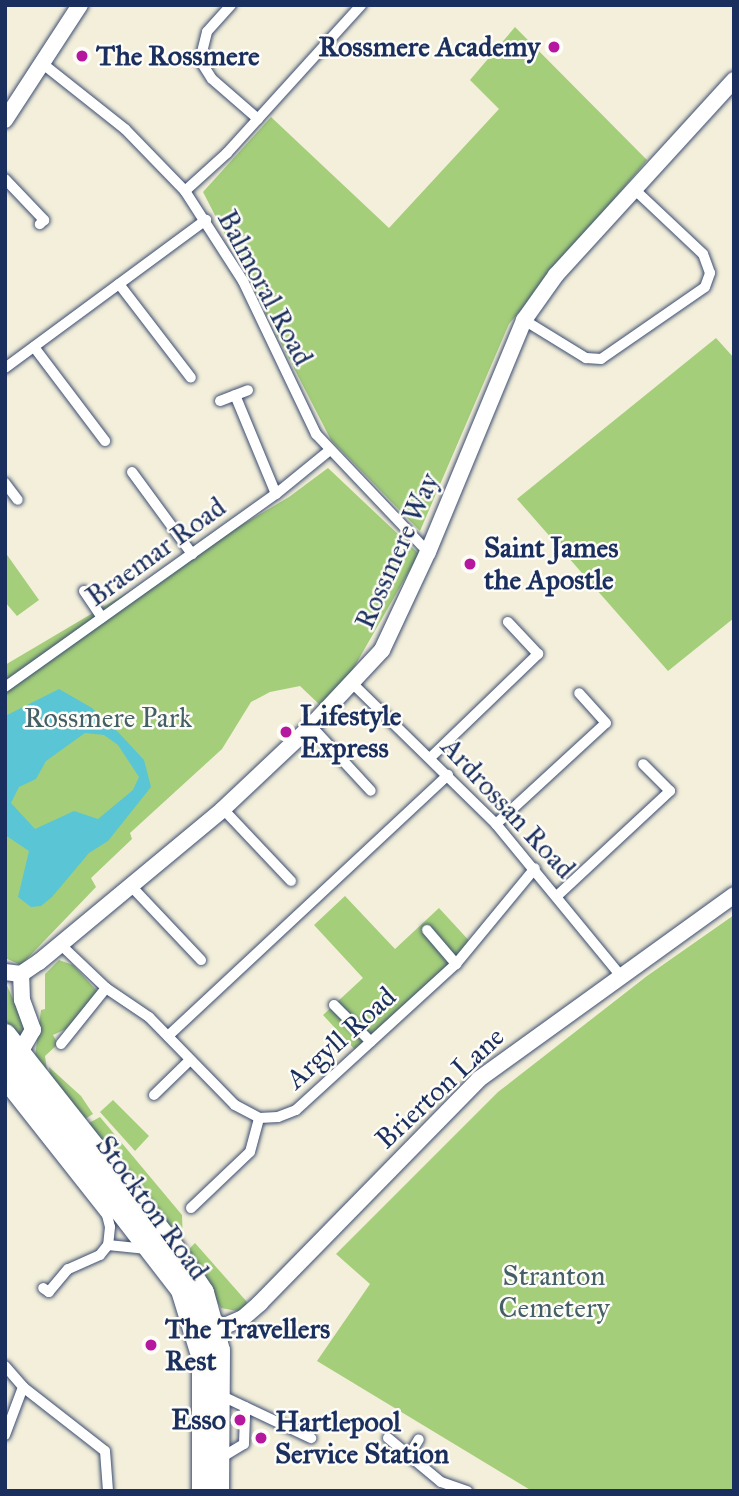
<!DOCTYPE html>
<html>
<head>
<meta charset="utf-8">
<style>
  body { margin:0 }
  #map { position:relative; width:739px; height:1496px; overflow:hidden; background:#f3efda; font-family:"IM FELL Great Primer",serif }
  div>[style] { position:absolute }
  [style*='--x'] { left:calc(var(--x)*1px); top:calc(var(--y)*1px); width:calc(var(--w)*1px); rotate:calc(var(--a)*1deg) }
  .green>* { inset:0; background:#a4ce7a }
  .water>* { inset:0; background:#5ac5d4 }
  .roads { filter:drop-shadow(0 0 2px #3b4c71) drop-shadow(0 0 2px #3b4c71) }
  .street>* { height:10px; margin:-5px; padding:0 5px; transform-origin:5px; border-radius:5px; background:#fff }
  .secondary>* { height:16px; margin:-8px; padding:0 8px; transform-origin:8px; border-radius:8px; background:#fff }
  .highway>* { height:21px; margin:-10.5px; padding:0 10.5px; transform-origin:10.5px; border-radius:10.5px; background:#fff }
  .dots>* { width:19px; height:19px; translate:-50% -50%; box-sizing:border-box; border:4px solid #fdfcf7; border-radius:50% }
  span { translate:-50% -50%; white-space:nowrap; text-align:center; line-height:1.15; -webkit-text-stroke:5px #fdfcf7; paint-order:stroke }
  .poi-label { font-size:28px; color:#1b2f5e; font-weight:700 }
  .right { translate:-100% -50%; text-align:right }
  .left { translate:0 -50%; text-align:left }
  .street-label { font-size:28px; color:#1b2f5e }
  .park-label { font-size:28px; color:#445f66 }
  .frame { position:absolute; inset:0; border:7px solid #1b2f5e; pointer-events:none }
</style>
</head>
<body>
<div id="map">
  <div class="green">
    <i style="clip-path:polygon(515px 27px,647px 160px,509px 324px,420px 531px,331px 440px,203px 192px,271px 117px,389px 228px,499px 109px,470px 80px)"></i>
    <i style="clip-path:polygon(716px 338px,734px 358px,734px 618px,668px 671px,517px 499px)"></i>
    <i style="clip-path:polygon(328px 468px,419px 554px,349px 676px,321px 706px,300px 686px,270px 692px,251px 702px,222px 749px,130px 833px,132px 839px,91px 878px,96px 887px,21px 965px,5px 958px,5px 665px,289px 497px)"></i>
    <i style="clip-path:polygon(5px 552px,39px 600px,17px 616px,5px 602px)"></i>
    <i style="clip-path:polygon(345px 896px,395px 949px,439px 908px,474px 946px,358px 1053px,323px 1015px,363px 978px,314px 925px)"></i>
    <i style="clip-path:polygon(734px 915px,734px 1491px,532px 1491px,317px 1361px,370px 1284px,336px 1254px,498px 1092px,647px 976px)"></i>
    <i style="clip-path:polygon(59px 960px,73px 965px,98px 992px,66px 1029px,53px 1035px,58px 1044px,45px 1056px,47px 1071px,35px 1056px,41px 1010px,45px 1009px,45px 974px)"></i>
    <i style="clip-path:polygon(5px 981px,26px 1028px,20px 1039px,5px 1020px)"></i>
    <i style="clip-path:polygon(49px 1067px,81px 1096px,93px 1114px,85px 1119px,50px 1075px)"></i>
    <i style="clip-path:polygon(113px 1100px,149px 1136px,135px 1151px,100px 1112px)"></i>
    <i style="clip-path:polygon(100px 1117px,182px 1215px,183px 1246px,87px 1124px)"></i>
    <i style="clip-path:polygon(195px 1243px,247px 1302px,245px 1307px,237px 1311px,221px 1308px,187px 1251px)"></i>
  </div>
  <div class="water">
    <i style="clip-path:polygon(evenodd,59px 689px,92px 708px,119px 733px,144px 760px,151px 787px,108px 841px,89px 853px,52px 897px,41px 906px,31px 907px,18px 897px,29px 851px,5px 835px,5px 716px,59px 689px,85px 733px,104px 735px,118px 745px,139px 777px,133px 790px,98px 819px,74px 811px,35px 829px,11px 803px,19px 787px,36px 779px,46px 761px,85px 733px)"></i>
  </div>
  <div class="roads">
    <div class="street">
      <i style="--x:231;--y:5;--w:36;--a:132"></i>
      <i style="--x:207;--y:32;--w:29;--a:104"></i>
      <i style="--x:200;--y:60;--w:22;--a:58"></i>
      <i style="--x:212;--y:79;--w:61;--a:41"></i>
      <i style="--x:43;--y:64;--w:105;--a:38.4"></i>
      <i style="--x:125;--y:129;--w:86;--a:45.9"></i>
      <i style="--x:185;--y:191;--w:107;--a:57.2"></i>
      <i style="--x:243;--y:281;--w:170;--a:64.5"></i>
      <i style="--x:316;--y:434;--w:163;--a:46.5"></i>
      <i style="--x:5;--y:179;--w:57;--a:46.4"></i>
      <i style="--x:44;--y:220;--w:6;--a:135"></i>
      <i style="--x:185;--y:191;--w:57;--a:-42.1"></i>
      <i style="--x:227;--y:153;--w:200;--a:-47.8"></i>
      <i style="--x:119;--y:284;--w:118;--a:52.5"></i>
      <i style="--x:524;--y:320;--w:73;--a:31.5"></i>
      <i style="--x:586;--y:358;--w:15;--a:4"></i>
      <i style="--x:601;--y:359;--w:126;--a:-34.7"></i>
      <i style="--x:705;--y:287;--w:15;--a:-70"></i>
      <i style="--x:710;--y:273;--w:20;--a:-110"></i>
      <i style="--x:703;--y:254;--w:95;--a:-136.7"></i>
      <i style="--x:34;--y:347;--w:118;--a:52.9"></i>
      <i style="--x:5;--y:368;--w:250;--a:-36.4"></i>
      <i style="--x:235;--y:395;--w:107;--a:67.5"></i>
      <i style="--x:220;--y:401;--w:30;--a:-21"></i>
      <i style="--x:132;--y:472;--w:102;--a:53.8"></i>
      <i style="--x:5;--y:483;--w:21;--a:53"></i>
      <i style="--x:84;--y:591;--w:32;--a:56"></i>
      <i style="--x:351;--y:682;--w:203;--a:44.4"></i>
      <i style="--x:496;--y:824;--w:195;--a:50.6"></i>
      <i style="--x:5;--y:687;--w:333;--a:-35.5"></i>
      <i style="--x:276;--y:494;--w:70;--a:-39.2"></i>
      <i style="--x:311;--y:726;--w:88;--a:47.3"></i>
      <i style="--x:431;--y:757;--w:149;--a:-43.9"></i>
      <i style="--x:538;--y:654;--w:44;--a:-133.2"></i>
      <i style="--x:223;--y:809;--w:99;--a:46.6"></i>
      <i style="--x:496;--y:824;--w:149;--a:-42.6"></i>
      <i style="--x:606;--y:723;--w:40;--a:-132"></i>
      <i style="--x:131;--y:886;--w:102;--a:46.6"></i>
      <i style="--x:558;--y:895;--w:153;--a:-42.9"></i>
      <i style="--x:670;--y:791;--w:38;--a:-135"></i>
      <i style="--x:427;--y:930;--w:45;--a:49.5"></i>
      <i style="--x:60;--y:944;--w:64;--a:43.7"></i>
      <i style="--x:106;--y:988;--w:52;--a:34"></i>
      <i style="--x:149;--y:1017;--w:123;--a:45.7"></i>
      <i style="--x:235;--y:1105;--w:27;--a:28"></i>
      <i style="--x:259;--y:1118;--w:19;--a:-3"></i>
      <i style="--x:278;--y:1117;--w:19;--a:-21"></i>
      <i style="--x:296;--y:1110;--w:217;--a:-42.4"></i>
      <i style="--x:456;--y:964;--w:124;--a:-50.5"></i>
      <i style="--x:334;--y:1005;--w:52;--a:45"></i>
      <i style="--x:168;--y:1036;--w:383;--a:-43"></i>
      <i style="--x:61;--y:1044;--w:72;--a:-51.2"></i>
      <i style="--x:5;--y:1086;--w:164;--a:51.7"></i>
      <i style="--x:107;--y:1215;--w:12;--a:76"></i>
      <i style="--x:110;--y:1227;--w:18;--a:96"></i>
      <i style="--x:108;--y:1245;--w:13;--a:129"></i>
      <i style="--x:100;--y:1255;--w:35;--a:156"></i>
      <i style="--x:68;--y:1269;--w:30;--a:130"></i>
      <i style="--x:49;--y:1292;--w:7;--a:-146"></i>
      <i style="--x:154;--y:1095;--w:50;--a:-44.2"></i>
      <i style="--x:191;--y:1208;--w:81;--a:-43.5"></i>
      <i style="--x:250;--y:1152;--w:35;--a:-75"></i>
      <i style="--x:108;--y:1245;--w:39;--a:6"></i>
      <i style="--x:5;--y:1366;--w:28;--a:49"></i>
      <i style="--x:23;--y:1387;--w:104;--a:38"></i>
      <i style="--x:105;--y:1451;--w:40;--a:85.7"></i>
      <i style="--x:220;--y:1395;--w:101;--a:25.3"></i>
      <i style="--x:5;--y:1435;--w:51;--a:-69.4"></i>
      <i style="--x:388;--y:1438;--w:69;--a:39.7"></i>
      <i style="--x:441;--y:1482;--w:28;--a:19"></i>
      <i style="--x:410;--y:1454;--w:17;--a:-59"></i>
      <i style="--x:219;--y:1459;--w:29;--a:-31"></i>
      <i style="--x:244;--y:1444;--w:37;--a:-88"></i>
    </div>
    <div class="secondary">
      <i style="--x:5;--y:120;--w:137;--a:-56.9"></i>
      <i style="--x:5;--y:972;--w:16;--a:7"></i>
      <i style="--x:21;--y:974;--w:22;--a:-34"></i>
      <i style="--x:39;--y:962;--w:239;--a:-39.7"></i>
      <i style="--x:223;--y:809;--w:121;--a:-43.3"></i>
      <i style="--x:311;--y:726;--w:104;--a:-46.9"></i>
      <i style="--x:382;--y:650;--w:108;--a:-64.9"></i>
      <i style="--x:428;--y:552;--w:251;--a:-67.5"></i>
      <i style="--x:524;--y:320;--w:55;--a:-54.6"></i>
      <i style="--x:556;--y:275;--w:264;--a:-47.6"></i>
      <i style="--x:7;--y:1052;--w:17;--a:-17"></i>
      <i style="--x:23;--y:1047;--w:20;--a:-60"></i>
      <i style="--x:33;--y:1030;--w:32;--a:-110"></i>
      <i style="--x:22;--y:1000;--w:26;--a:-92"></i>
      <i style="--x:206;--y:1334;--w:40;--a:-23.4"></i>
      <i style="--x:243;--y:1318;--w:23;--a:-41"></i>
      <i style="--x:260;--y:1303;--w:313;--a:-45.6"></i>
      <i style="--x:479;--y:1079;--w:314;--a:-35.8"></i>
    </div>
    <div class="highway">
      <i style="--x:5;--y:1034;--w:271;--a:51.7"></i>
      <i style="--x:173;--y:1247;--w:54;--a:56.3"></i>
      <i style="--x:203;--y:1292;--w:60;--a:74.6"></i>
      <i style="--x:219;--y:1350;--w:141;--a:90.4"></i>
      <i style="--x:5;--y:1062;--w:288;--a:52.3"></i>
      <i style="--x:181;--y:1290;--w:71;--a:72.8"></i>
      <i style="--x:202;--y:1358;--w:133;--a:90"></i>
    </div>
  </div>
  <div class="dots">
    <i style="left:554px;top:47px;background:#b5179e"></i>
    <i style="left:82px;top:56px;background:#b5179e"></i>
    <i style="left:470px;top:564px;background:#b5179e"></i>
    <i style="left:286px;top:732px;background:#b5179e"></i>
    <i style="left:151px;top:1345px;background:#b5179e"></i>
    <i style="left:240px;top:1420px;background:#b5179e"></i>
    <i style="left:261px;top:1438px;background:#b5179e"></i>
  </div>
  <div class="poi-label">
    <span class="right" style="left:540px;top:47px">Rossmere Academy</span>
    <span class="left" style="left:96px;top:56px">The Rossmere</span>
    <span class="left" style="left:484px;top:564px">Saint James<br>the Apostle</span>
    <span class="left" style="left:300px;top:732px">Lifestyle<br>Express</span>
    <span class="left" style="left:165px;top:1345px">The Travellers<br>Rest</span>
    <span class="right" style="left:226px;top:1420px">Esso</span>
    <span class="left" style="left:275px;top:1438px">Hartlepool<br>Service Station</span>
  </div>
  <div class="street-label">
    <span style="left:265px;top:288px;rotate:62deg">Balmoral Road</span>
    <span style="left:397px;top:551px;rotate:-66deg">Rossmere Way</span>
    <span style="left:156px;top:552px;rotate:-36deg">Braemar Road</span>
    <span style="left:508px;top:808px;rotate:47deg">Ardrossan Road</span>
    <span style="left:341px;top:1038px;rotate:-42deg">Argyll Road</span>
    <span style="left:440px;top:1088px;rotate:-43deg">Brierton Lane</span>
    <span style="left:152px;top:1208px;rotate:54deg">Stockton Road</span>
  </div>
  <div class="park-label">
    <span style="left:108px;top:718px">Rossmere Park</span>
    <span style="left:554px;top:1292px">Stranton<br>Cemetery</span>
  </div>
  <div class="frame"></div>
</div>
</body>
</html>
